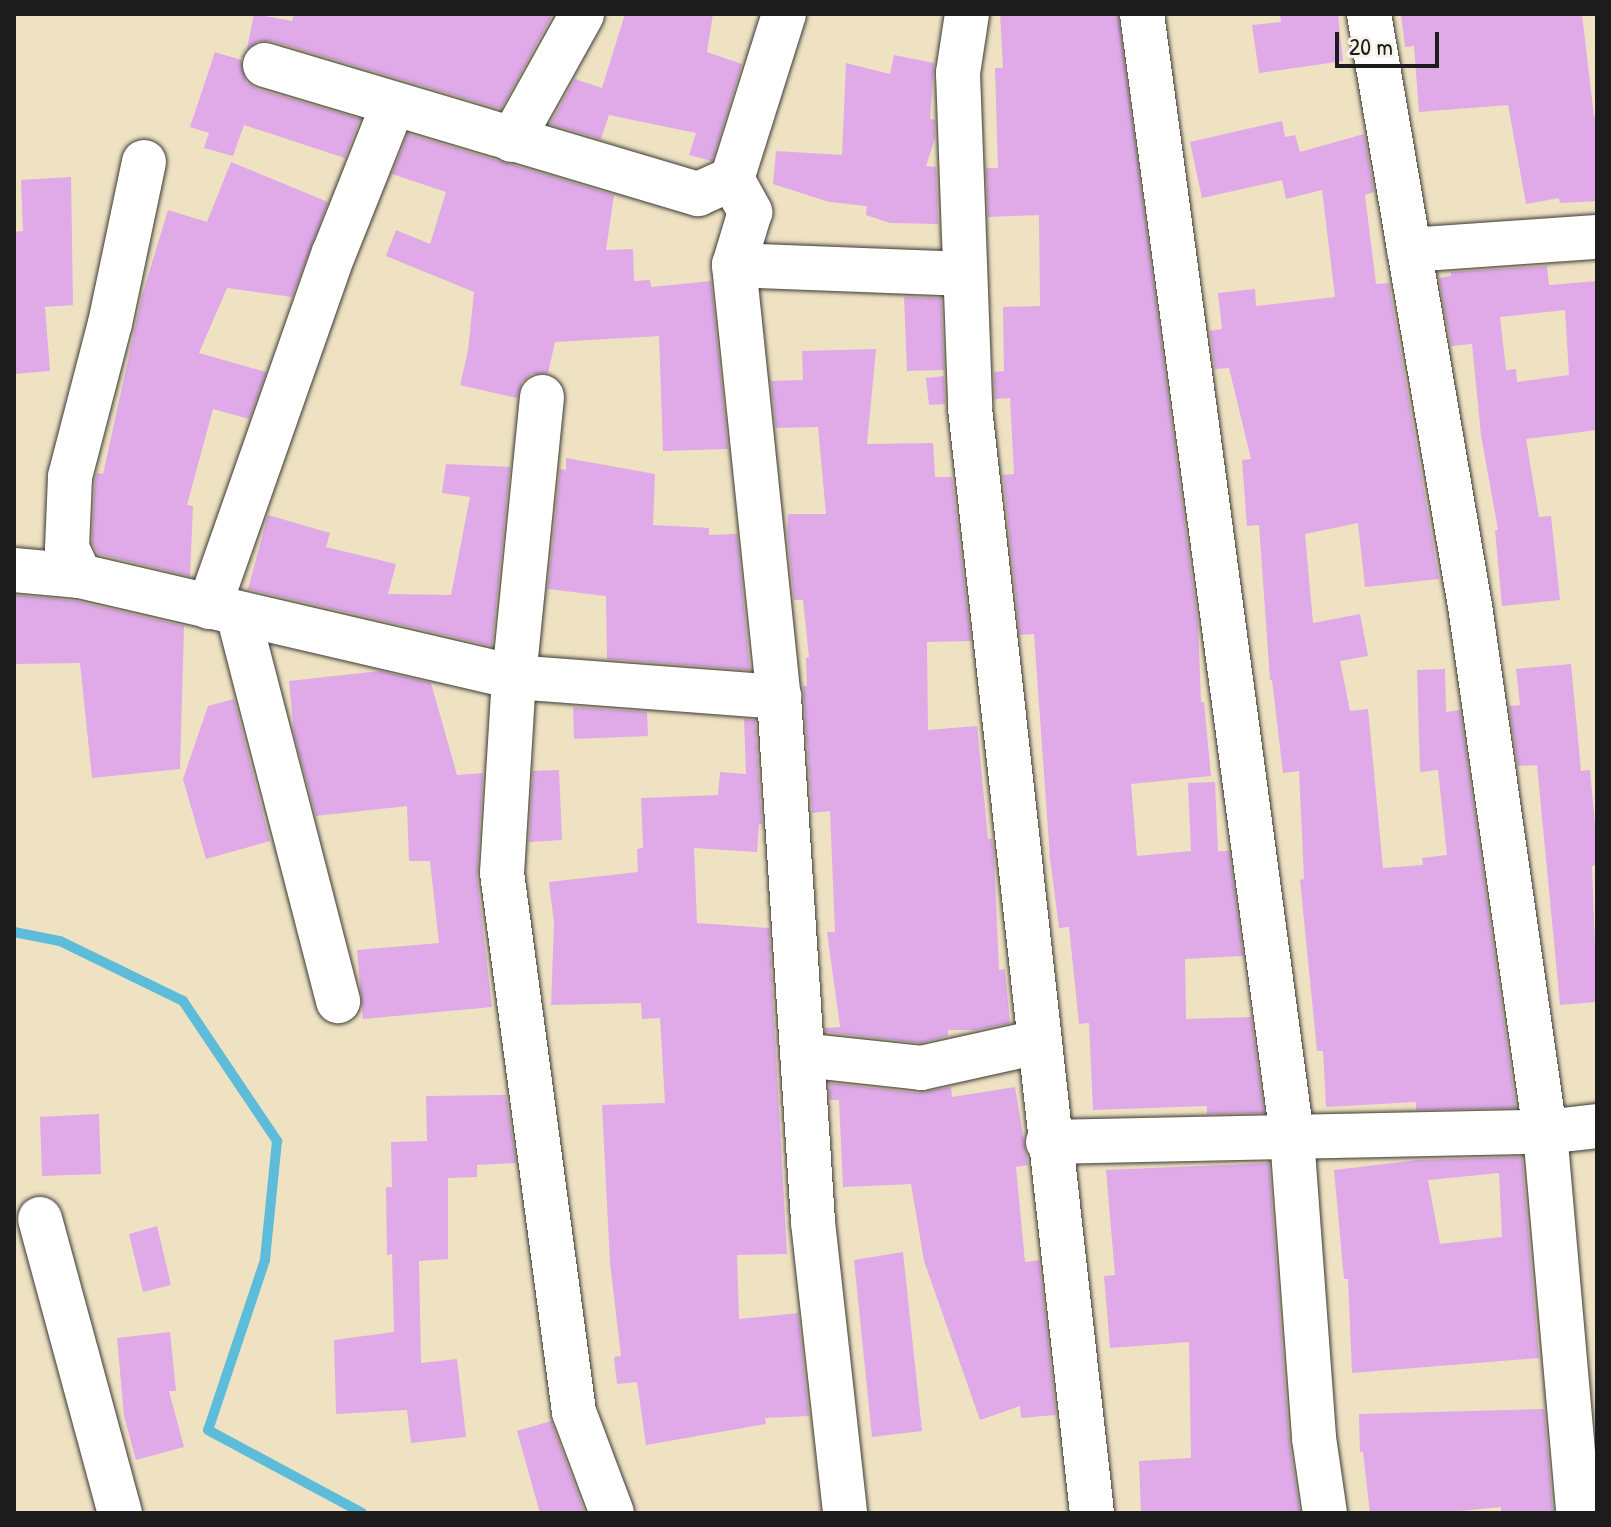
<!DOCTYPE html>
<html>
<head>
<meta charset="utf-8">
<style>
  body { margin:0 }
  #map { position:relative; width:1611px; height:1527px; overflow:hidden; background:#eee2c3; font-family:"Patrick Hand",sans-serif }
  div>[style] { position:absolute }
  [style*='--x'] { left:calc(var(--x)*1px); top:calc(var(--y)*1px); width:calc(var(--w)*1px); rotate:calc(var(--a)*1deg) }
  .stream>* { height:10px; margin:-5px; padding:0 5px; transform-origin:5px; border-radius:5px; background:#5cbcda }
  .building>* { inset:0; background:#dfaae7 }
  .roads { filter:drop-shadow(0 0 2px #3c3a35) drop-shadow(0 0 2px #3c3a35) }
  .minor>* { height:44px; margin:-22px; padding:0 22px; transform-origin:22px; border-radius:22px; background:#fff }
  span { translate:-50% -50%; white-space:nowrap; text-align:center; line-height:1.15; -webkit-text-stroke:6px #f7f3e8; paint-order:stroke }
  .frame { position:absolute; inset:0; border:16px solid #1c1c1c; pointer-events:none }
  .scale { position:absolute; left:1335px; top:32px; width:104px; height:36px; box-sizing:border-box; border:4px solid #1c1c1c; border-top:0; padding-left:10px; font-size:24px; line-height:28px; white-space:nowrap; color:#1c1c1c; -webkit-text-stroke:6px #f7f3e8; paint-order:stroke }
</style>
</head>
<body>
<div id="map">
  <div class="stream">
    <i style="--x:14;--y:932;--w:47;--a:11.1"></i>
    <i style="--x:60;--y:941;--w:137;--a:26"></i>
    <i style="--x:183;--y:1001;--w:169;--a:56.1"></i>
    <i style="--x:277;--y:1141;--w:120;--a:95.8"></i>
    <i style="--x:265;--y:1260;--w:179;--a:108.5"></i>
    <i style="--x:208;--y:1430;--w:175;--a:28.3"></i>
  </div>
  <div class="building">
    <i style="clip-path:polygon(254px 14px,292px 21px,294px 14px,553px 14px,501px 109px,272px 41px,258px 41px,247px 49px)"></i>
    <i style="clip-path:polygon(625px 14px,713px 14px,707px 52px,742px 64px,712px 161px,689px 155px,696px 133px,609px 115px,601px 139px,550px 124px,575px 79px,602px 88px)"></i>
    <i style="clip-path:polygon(1000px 14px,1118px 14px,1198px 624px,1201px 702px,1204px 702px,1211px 776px,1131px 784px,1137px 856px,1191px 851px,1188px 783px,1215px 782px,1218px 851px,1229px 851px,1243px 956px,1185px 959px,1186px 1019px,1251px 1017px,1264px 1113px,1207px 1114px,1207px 1106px,1093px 1110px,1089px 1023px,1079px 1024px,1069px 927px,1059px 928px,1050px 858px,1034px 634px,1020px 635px,1003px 475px,1014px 474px,1010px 398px,995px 399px,994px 372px,1004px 371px,1003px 307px,1040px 306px,1039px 215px,988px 217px,986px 168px,998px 168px,995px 68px,1003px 68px)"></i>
    <i style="clip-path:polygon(1280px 14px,1338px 14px,1343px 61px,1259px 73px,1252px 25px,1281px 22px)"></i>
    <i style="clip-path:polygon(1401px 14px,1582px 14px,1594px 117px,1597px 117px,1597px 201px,1560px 203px,1559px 198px,1526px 204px,1508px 105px,1419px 112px,1414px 46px,1405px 47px)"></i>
    <i style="clip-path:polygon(215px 52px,241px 60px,246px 82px,257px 89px,360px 119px,345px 158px,244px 125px,233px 156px,204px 148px,209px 133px,190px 127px)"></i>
    <i style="clip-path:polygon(894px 55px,934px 63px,930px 119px,935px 120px,935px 138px,926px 166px,936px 167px,938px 224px,890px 223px,866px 215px,867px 206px,829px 202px,773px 184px,776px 151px,842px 155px,846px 63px,890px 74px)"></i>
    <i style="clip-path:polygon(1282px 121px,1285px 137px,1295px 135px,1300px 152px,1364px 134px,1374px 192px,1365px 195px,1376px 284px,1389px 283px,1439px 579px,1365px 587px,1358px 523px,1305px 534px,1313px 623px,1360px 614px,1368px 656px,1340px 661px,1350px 711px,1368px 709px,1383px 868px,1423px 865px,1422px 858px,1447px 855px,1438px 770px,1420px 772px,1417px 670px,1445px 669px,1446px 712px,1460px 710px,1516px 1108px,1416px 1110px,1416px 1102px,1326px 1107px,1323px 1051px,1317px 1051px,1300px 880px,1304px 879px,1299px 771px,1283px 773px,1272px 680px,1270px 680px,1259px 525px,1247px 526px,1242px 460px,1251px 459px,1229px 368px,1215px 369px,1210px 331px,1222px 329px,1218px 293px,1255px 289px,1256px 306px,1335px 297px,1322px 190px,1286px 199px,1282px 180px,1202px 198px,1190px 142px)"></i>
    <i style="clip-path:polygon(408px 134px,614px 195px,606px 250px,633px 249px,634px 281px,650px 280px,651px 287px,711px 281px,728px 449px,663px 451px,659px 336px,555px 342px,548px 373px,532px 374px,522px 382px,517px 398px,460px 385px,468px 351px,474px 292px,386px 256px,396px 230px,430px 244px,446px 192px,392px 174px)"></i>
    <i style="clip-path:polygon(231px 162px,328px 202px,292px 297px,227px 288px,199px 353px,266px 372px,249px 419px,213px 409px,187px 505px,193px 506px,190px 576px,98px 554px,92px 543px,95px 481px,97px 473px,103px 474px,142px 296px,168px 210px,207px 222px)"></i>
    <i style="clip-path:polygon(71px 177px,73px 305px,45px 307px,50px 371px,14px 374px,14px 232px,23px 231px,21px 180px)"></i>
    <i style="clip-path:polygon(evenodd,1547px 266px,1549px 285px,1597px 281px,1597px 430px,1526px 439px,1539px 517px,1551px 516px,1560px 600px,1502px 606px,1495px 530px,1498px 530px,1481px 435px,1472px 344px,1451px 346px,1439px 278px,1451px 276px,1451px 272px,1547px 266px,1565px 310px,1569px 375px,1517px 382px,1516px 369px,1506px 370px,1500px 317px,1565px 310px)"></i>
    <i style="clip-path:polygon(904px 297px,941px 298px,944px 370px,907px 371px)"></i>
    <i style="clip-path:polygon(876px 349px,867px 444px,933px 443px,935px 477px,952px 477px,971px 641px,927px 642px,928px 730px,977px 726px,988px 839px,992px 839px,994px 857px,999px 970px,1005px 969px,1010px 1023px,976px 1030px,948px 1030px,948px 1036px,920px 1043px,826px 1032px,825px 1028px,840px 1027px,827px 932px,835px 932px,830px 811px,812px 813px,803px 686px,807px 686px,806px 658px,809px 657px,803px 600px,794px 600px,787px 531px,788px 514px,826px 514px,818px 427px,776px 428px,771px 381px,803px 380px,802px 351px)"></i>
    <i style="clip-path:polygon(944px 376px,945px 404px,929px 405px,926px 378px)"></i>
    <i style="clip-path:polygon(566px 458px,655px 474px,653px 525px,709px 528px,709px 535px,737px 534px,750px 670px,607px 659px,606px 596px,548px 589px,560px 469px,566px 470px)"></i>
    <i style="clip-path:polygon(446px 464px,510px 467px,492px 646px,248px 589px,268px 515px,330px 533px,326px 547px,396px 564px,388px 594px,451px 595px,470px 497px,442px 493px)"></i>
    <i style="clip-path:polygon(14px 595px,76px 601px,184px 626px,180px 769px,92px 778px,80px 663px,14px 664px)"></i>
    <i style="clip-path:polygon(1571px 664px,1581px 771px,1590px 770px,1597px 847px,1597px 865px,1592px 866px,1597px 1002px,1560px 1005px,1537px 765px,1518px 766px,1509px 706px,1520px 705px,1516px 669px)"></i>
    <i style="clip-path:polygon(380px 671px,431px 683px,457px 775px,483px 773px,477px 876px,492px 1007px,363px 1019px,357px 950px,439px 943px,430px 861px,409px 861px,407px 806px,316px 816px,294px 733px,289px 681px)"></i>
    <i style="clip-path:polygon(234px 699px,270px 841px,206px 859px,183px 779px,208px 706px)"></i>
    <i style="clip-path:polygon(573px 707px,647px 712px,648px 736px,574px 739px)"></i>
    <i style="clip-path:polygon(744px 719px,755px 720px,762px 824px,759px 824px,757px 852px,694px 848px,697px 923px,769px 928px,787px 1254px,737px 1255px,739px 1319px,798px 1313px,809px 1416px,765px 1418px,766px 1424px,646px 1445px,637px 1382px,617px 1384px,614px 1357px,621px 1356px,610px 1263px,602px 1105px,665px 1103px,660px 1018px,642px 1019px,641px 1003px,551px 1005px,554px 923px,549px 882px,638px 872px,637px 849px,643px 848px,641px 798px,718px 795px,720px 772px,746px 774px)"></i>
    <i style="clip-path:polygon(559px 770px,562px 840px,529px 842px,533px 771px)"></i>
    <i style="clip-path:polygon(829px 1083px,918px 1093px,951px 1087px,952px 1097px,1015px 1087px,1028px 1165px,1016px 1167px,1025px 1262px,1039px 1260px,1056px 1415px,1021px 1418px,1020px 1406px,980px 1420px,924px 1261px,911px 1184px,843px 1187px,839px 1100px,830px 1100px)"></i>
    <i style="clip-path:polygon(506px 1095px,516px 1163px,477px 1165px,477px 1177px,448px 1178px,448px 1259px,419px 1261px,421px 1363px,457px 1359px,466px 1437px,411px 1443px,407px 1410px,336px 1414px,334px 1340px,394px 1332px,392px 1254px,387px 1255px,386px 1187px,392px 1187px,391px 1142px,427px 1141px,426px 1096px)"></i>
    <i style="clip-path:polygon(99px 1114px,101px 1174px,42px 1176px,40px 1117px)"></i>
    <i style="clip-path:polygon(evenodd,1522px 1157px,1539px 1358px,1352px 1373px,1348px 1279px,1344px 1279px,1334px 1170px,1418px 1160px,1522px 1157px,1499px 1173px,1502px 1237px,1440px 1244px,1428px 1180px,1499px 1173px)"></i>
    <i style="clip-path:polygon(1269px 1163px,1289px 1440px,1300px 1513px,1141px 1513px,1139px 1461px,1191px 1458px,1189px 1342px,1110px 1348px,1104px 1276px,1115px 1275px,1106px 1170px)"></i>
    <i style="clip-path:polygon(157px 1226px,171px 1285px,143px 1292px,129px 1234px)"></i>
    <i style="clip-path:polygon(903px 1252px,922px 1431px,872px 1437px,854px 1260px)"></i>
    <i style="clip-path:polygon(170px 1332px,176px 1391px,169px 1391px,184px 1447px,136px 1460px,124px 1416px,117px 1338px)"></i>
    <i style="clip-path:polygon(1544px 1409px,1553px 1512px,1501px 1513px,1501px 1507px,1440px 1513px,1370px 1513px,1363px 1452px,1360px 1452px,1359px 1414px)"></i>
    <i style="clip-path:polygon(551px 1421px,585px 1513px,540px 1513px,517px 1431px)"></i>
  </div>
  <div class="roads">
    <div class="minor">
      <i style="--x:967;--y:14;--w:60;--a:98.7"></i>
      <i style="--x:958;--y:73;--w:335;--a:87.9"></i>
      <i style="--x:970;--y:408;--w:1112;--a:83.7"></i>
      <i style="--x:1142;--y:14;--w:1133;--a:82.39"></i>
      <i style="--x:1292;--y:1137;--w:302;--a:85.8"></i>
      <i style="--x:1314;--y:1438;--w:76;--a:81.7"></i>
      <i style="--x:1369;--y:14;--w:601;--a:80.32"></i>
      <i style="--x:1470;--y:606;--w:531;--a:81.89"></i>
      <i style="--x:1545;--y:1132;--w:382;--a:85"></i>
      <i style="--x:265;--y:65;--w:452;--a:16.6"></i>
      <i style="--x:698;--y:194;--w:37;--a:-24"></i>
      <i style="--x:732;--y:179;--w:38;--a:61"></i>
      <i style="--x:750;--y:212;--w:55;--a:106.8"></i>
      <i style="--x:734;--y:265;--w:434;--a:84.1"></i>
      <i style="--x:779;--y:697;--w:526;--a:86.29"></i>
      <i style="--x:813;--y:1222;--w:293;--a:83.7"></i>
      <i style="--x:512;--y:140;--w:144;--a:-60.9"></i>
      <i style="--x:144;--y:162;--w:165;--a:101.9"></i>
      <i style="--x:110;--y:323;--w:159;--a:104.6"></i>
      <i style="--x:70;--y:477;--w:71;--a:92.4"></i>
      <i style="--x:67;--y:548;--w:31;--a:65"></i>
      <i style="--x:80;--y:576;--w:446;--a:13.1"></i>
      <i style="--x:514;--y:677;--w:266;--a:4.3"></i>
      <i style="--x:732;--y:179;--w:173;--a:-72.5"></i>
      <i style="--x:1409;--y:250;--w:188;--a:-4"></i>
      <i style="--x:734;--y:265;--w:231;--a:2.2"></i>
      <i style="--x:542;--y:397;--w:281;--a:95.7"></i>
      <i style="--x:514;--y:677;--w:196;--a:93.5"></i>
      <i style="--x:502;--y:873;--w:544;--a:82.39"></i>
      <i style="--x:574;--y:1412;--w:108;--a:69.4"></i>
      <i style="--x:14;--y:570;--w:66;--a:5.2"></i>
      <i style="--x:209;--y:607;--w:375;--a:-70.6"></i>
      <i style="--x:334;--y:253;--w:159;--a:-68.3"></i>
      <i style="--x:238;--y:614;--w:400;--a:75.5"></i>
      <i style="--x:802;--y:1055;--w:120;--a:6.2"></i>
      <i style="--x:921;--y:1068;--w:120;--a:-12.5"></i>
      <i style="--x:1048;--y:1142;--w:497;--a:-1.2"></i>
      <i style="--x:1545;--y:1132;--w:52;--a:-6.6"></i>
      <i style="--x:40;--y:1219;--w:305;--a:74.8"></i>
    </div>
  </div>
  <div class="frame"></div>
  <div class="scale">20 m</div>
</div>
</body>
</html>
